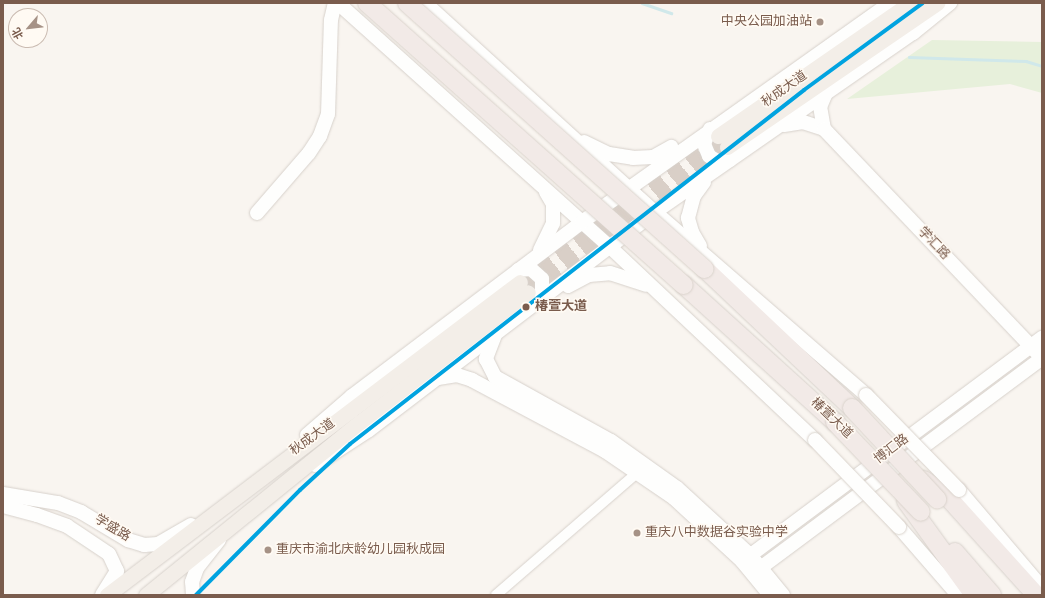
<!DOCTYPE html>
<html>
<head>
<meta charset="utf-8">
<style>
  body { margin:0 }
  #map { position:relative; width:1045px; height:598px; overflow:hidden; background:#f9f5f0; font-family:Overpass,"Noto Sans SC",sans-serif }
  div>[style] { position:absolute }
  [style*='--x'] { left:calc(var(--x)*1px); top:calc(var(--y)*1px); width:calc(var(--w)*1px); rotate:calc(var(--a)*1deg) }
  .green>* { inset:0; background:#e7f0db }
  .stream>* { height:2.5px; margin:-1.25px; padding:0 1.25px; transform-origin:1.25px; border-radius:1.25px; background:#d0e8ea }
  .primary-tunnel>* { height:15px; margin-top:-7.5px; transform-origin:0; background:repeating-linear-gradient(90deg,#d9cfc7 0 15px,transparent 0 23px) }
  .roads { filter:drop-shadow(0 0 1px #d7d1cb) drop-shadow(0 0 1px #d7d1cb) }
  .street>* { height:10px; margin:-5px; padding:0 5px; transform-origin:5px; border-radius:5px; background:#fefefd }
  .secondary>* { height:14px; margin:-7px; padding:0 7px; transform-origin:7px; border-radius:7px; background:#fefefd }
  .primary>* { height:15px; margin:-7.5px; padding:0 7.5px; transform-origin:7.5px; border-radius:7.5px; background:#f3eee8 }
  .highway>* { height:18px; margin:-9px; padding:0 9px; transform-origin:9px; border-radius:9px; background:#f2eae7 }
  .bridges { filter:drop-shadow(0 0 1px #d9d2cb) drop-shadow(0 0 1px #d9d2cb) }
  .secondary-bridge>* { height:14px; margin:-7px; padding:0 7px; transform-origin:7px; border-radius:7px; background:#fefefd }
  .highway-bridge>* { height:18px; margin:-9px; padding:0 9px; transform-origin:9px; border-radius:9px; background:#f2eae7 }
  .metro-1>* { height:4px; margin:-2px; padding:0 2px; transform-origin:2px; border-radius:2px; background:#00a3e0 }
  .dots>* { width:11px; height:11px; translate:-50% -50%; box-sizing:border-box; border:2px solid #fffaf3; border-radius:50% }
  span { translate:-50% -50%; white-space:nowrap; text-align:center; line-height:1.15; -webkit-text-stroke:3px #fffaf3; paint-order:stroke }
  .poi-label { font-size:13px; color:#7a5c4d }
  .right { translate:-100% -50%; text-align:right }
  .left { translate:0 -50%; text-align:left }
  .street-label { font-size:13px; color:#7a5c4d }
  .stop-label { font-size:13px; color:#7a5c4d; font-weight:700 }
  .frame { position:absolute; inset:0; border:4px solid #7a5c4d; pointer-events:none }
  .north { position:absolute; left:8px; top:8px; width:40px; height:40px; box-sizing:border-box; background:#fffaf3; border:1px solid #cabbb1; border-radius:50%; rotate:242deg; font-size:11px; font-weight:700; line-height:16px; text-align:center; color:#7a5c4d }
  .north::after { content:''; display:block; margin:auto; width:14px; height:18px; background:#a69286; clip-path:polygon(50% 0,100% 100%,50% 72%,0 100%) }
</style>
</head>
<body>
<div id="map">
  <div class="green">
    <i style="clip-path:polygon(932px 40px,1042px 42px,1042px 93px,1010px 84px,847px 99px)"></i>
  </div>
  <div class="stream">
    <i style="--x:642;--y:3;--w:31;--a:19"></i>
    <i style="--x:909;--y:57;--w:117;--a:2"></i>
    <i style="--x:1026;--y:61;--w:17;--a:17"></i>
  </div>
  <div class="primary-tunnel">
    <i style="--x:520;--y:282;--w:243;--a:-36.3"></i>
    <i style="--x:528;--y:292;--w:246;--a:-36.1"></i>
  </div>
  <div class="roads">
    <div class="street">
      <i style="--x:496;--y:595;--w:186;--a:-40.9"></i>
    </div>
    <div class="secondary">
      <i style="--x:338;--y:3;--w:364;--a:41.9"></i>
      <i style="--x:609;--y:246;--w:283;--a:43.3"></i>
      <i style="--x:425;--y:3;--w:311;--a:42.3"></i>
      <i style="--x:655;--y:212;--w:279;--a:40.9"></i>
      <i style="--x:784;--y:125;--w:19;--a:-9"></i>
      <i style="--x:803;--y:122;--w:22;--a:18"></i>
      <i style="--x:824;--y:129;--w:22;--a:-100"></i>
      <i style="--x:820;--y:107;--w:15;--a:-67"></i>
      <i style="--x:710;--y:129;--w:16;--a:112"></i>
      <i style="--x:704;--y:144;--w:13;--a:67"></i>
      <i style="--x:709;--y:156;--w:12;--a:31"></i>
      <i style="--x:719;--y:162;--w:11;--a:-10"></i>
      <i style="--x:824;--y:129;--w:309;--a:46.4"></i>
      <i style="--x:584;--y:142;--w:28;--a:26"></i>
      <i style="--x:609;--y:154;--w:24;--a:9"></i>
      <i style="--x:633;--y:158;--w:20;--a:-3"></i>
      <i style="--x:653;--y:157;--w:21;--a:-29"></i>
      <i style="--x:257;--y:213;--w:79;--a:-49.1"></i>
      <i style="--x:309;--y:153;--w:20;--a:-57"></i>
      <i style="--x:320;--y:136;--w:23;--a:-70"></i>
      <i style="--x:328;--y:114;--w:94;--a:-88.2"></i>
      <i style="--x:331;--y:20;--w:17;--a:-77"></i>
      <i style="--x:700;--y:246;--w:16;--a:-120"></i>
      <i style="--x:692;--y:232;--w:15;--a:-106"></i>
      <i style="--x:688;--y:218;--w:23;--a:-75"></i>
      <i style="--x:694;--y:196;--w:17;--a:-54"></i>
      <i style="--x:540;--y:250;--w:30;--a:-64"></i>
      <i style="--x:553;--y:223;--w:19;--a:-90"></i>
      <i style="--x:553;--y:204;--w:14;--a:-120"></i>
      <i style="--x:518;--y:270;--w:13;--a:-4"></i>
      <i style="--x:531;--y:269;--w:15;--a:42"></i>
      <i style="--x:542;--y:279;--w:12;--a:90"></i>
      <i style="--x:542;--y:291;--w:11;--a:124"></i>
      <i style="--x:568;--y:286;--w:24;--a:-28"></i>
      <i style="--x:589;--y:275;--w:21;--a:-5"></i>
      <i style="--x:610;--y:273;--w:38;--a:18"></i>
      <i style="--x:495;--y:335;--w:26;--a:111"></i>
      <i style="--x:486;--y:359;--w:20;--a:63"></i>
      <i style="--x:495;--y:377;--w:132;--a:28.9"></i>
      <i style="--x:611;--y:441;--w:81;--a:35.5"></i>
      <i style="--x:677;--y:488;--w:99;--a:42.5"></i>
      <i style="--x:750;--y:555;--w:52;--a:50.5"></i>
      <i style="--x:438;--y:378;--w:19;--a:-9"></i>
      <i style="--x:457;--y:375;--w:16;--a:18"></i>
      <i style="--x:472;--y:380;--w:151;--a:28.1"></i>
      <i style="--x:605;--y:451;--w:83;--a:34.3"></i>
      <i style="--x:674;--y:498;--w:93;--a:42.8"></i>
      <i style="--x:742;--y:561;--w:44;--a:50.5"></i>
      <i style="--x:307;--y:435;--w:60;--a:-40.9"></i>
      <i style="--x:352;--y:396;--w:288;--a:-37.1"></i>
      <i style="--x:582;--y:222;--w:378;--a:-35.4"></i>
      <i style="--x:315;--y:465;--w:64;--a:-32.9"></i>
      <i style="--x:369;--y:430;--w:360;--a:-37.3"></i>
      <i style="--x:655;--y:212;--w:314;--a:-34.8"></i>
      <i style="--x:913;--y:33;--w:48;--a:-39"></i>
      <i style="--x:959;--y:490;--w:128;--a:49.7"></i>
      <i style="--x:3;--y:494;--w:56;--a:9.3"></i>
      <i style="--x:58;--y:503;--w:25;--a:21"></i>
      <i style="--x:81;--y:512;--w:55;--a:30.8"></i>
      <i style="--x:128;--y:540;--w:17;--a:17"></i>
      <i style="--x:144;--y:545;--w:14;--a:-4"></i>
      <i style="--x:158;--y:544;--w:38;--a:-30"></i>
      <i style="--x:3;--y:506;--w:35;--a:15"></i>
      <i style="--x:37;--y:515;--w:32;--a:20"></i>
      <i style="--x:67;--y:526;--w:50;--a:33.7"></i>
      <i style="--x:109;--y:554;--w:19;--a:65"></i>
      <i style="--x:117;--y:571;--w:28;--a:122"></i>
      <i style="--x:899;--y:527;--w:90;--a:49.1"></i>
      <i style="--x:744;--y:560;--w:372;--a:-36.7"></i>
      <i style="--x:755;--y:572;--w:358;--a:-36.7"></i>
      <i style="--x:193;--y:595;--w:13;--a:-94"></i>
      <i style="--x:192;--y:582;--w:15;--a:-70"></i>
      <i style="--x:197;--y:568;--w:36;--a:-52"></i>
    </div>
    <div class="primary">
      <i style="--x:718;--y:136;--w:234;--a:-34.7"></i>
      <i style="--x:727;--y:147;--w:255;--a:-34.4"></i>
      <i style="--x:107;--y:595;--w:518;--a:-37.16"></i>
      <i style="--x:146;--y:595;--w:275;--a:-39"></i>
      <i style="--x:360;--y:422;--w:212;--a:-37.7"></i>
    </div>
    <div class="highway">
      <i style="--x:705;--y:269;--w:202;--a:43.4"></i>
      <i style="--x:684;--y:285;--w:204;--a:42.2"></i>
      <i style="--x:924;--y:480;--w:25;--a:34"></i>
      <i style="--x:945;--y:494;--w:136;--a:48"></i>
      <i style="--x:906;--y:501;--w:116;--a:54.1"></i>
      <i style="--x:955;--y:552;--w:57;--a:49.3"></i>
    </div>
  </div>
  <div class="bridges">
    <div class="secondary-bridge">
      <i style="--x:866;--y:395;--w:133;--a:45.6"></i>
      <i style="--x:815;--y:440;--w:121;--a:46"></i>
    </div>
    <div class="highway-bridge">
      <i style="--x:367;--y:3;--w:424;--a:41.7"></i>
      <i style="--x:407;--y:3;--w:399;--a:41.8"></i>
      <i style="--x:852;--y:408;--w:125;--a:47"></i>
      <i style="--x:835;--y:422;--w:124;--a:46.3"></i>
    </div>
  </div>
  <div class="metro-1">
    <i style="--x:196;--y:595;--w:148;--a:-45.3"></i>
    <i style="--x:300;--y:490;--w:68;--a:-42.6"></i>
    <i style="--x:350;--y:444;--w:576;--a:-37.94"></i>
    <i style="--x:804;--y:90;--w:147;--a:-36.2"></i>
  </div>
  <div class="dots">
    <i style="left:820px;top:22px;background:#a69286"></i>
    <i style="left:526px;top:307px;background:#7a5c4d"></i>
    <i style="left:637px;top:533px;background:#a69286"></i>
    <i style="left:268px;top:550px;background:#a69286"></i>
  </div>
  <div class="poi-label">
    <span class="right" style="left:812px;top:22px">中央公园加油站</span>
    <span class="left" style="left:645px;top:533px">重庆八中数据谷实验中学</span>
    <span class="left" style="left:276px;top:550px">重庆市渝北庆龄幼儿园秋成园</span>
  </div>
  <div class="street-label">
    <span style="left:785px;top:90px;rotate:-35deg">秋成大道</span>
    <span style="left:933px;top:244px;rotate:46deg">学汇路</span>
    <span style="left:831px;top:419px;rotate:44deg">椿萱大道</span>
    <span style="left:313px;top:438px;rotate:-36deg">秋成大道</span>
    <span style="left:892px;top:450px;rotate:-37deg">博汇路</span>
    <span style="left:112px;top:529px;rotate:31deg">学盛路</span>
  </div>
  <div class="stop-label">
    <span class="left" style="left:535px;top:307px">椿萱大道</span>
  </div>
  <div class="frame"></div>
  <div class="north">北</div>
</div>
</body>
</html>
